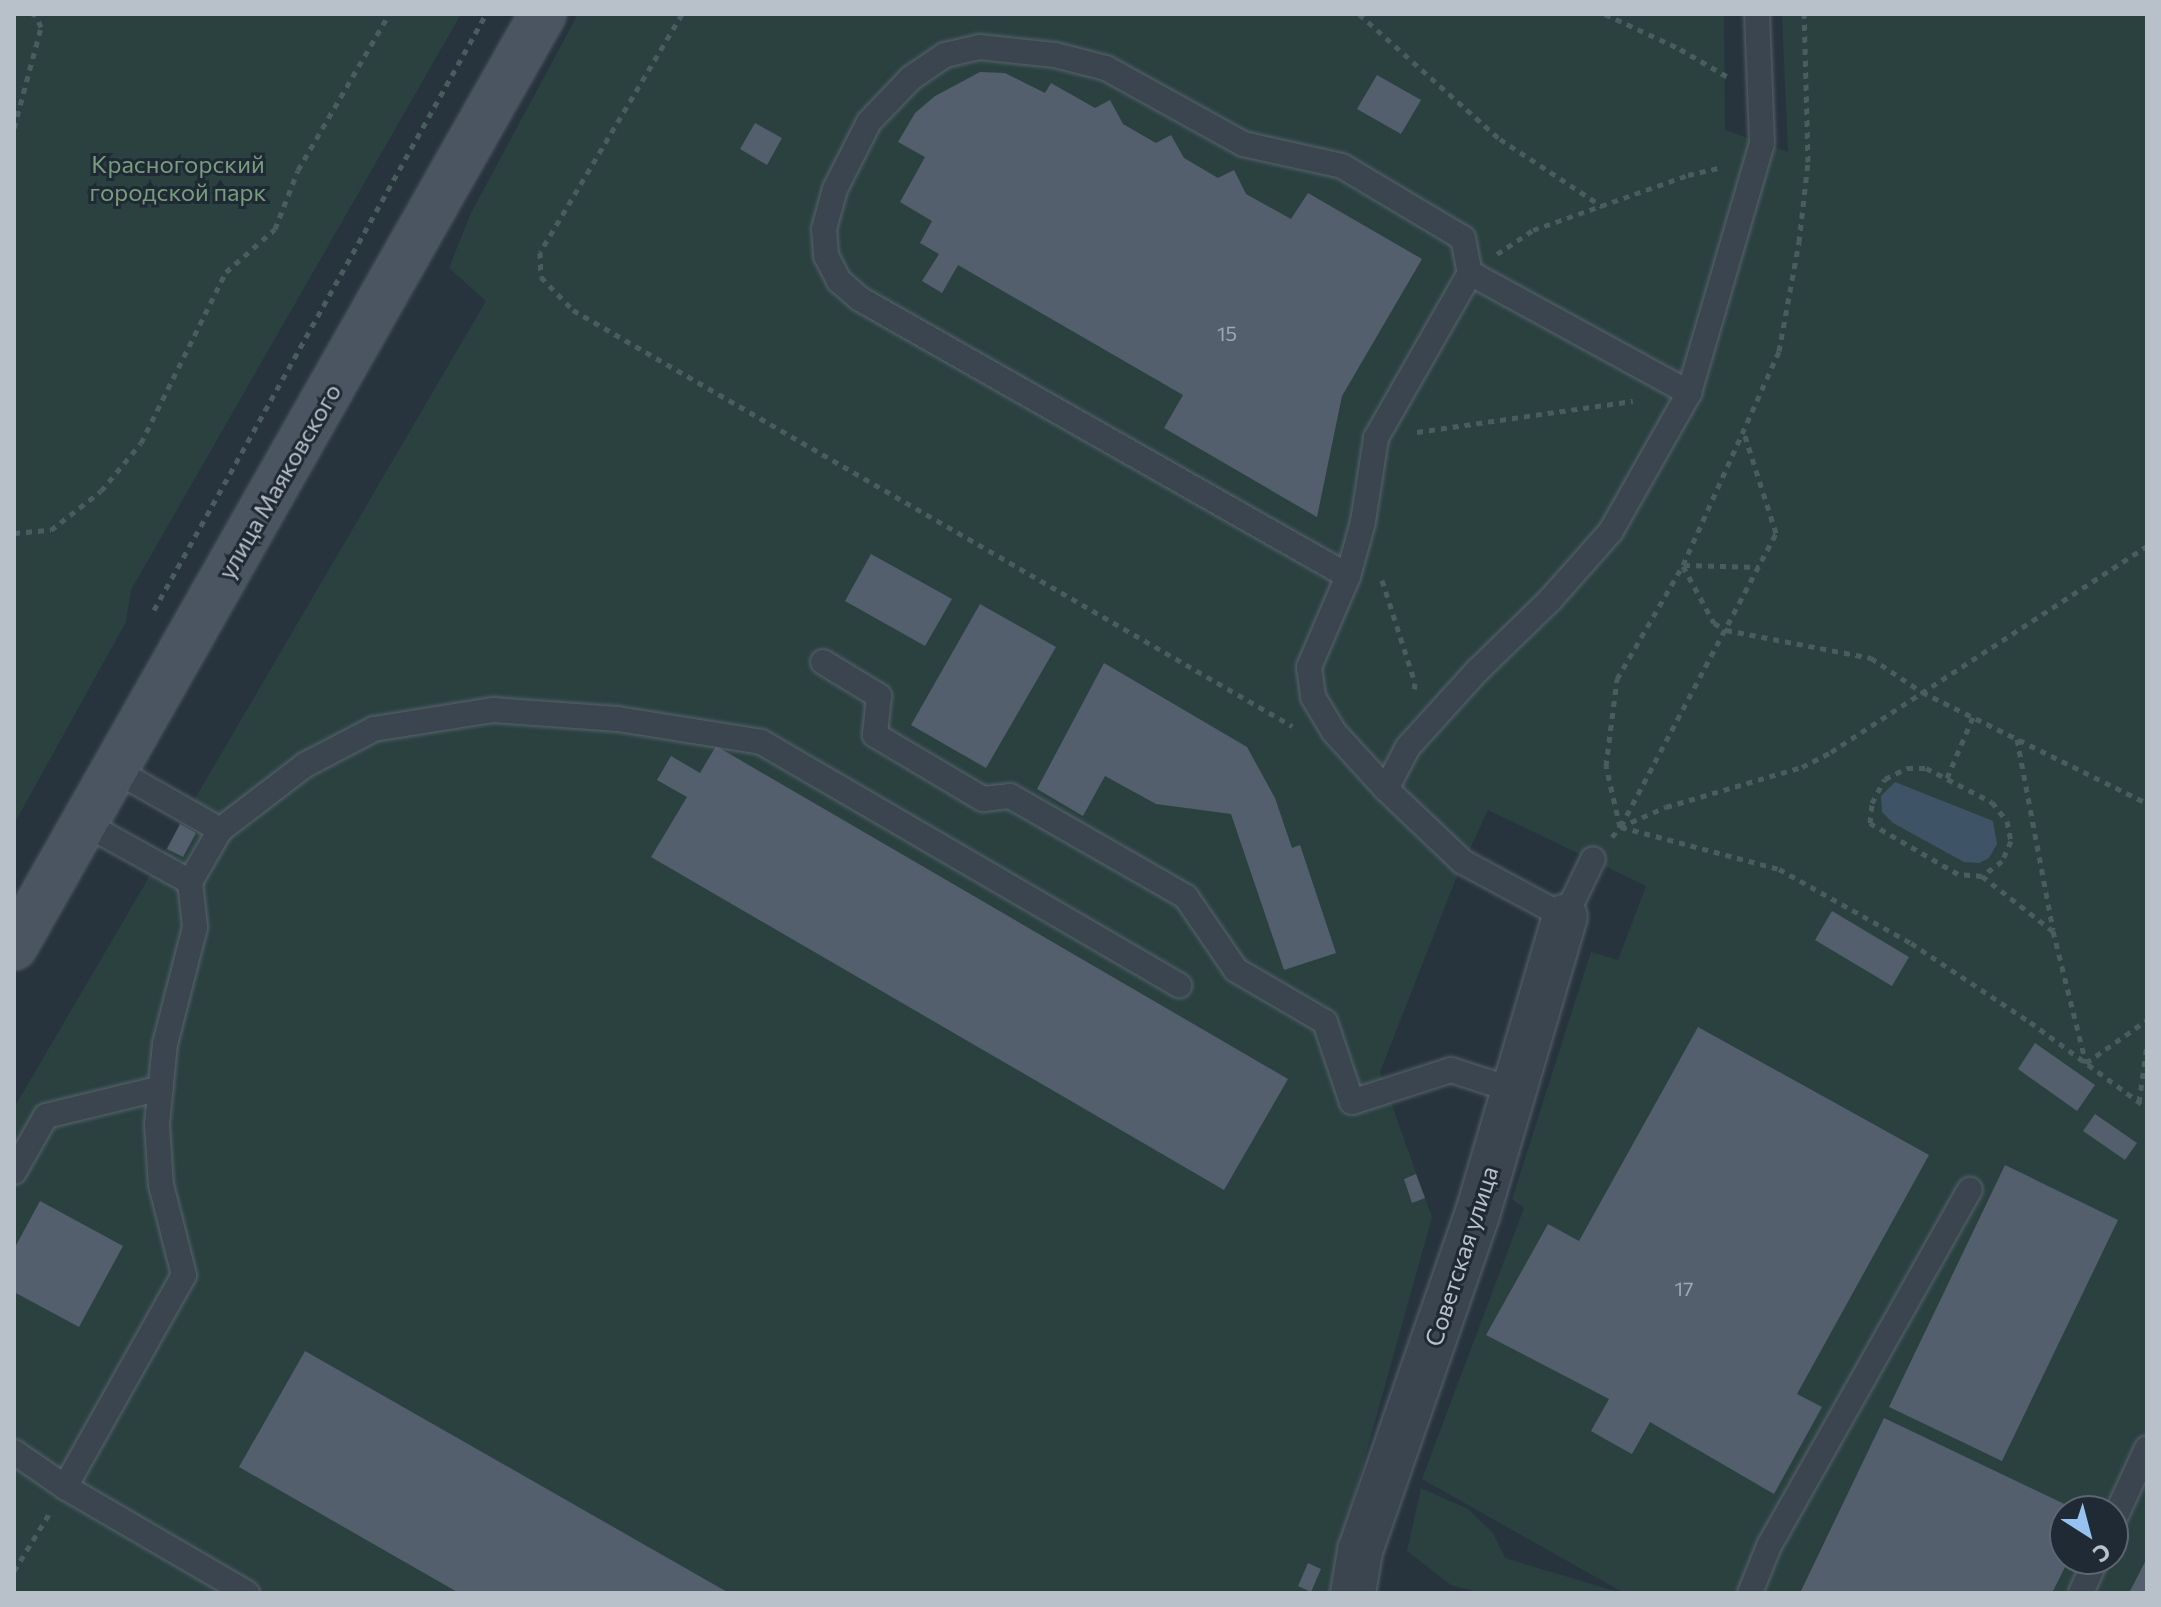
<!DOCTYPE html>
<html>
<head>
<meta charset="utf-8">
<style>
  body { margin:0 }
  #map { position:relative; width:2161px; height:1607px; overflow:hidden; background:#27343e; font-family:Commissioner,sans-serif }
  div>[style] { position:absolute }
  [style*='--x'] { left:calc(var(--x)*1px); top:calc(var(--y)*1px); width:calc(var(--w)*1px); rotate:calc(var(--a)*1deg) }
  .green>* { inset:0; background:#2a4140 }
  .water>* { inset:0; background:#3f5366 }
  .building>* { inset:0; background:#535f6c }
  .path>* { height:5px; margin-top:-2.5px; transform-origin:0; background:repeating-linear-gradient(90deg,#495d5e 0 6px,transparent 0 12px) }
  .roads { filter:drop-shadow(0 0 2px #59636c) drop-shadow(0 0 2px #59636c) }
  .lane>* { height:24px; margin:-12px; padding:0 12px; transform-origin:12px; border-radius:12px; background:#3b454f }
  .street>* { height:44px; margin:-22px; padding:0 22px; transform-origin:22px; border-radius:22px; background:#3b454f }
  .secondary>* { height:44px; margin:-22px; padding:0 22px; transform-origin:22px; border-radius:22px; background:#4a5561 }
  span { translate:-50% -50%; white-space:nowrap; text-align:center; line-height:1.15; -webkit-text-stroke:6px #202a34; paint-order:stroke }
  .number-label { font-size:20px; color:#9fa8b2 }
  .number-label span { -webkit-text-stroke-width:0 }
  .park-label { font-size:24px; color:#789d7d }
  .street-label { font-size:24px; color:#b8c0c9 }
  .frame { position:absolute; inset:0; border:16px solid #b8c0c9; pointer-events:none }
  .north { position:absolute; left:2049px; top:1495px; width:80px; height:80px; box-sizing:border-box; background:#202a34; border:2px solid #5d6670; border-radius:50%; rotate:144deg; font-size:22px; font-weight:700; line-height:32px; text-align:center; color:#b8c0c9 }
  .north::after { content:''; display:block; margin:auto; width:28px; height:36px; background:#96c2f0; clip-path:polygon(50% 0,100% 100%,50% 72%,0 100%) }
</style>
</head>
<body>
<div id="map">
  <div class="green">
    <i style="clip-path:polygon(14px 14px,461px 14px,131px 590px,126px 622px,14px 824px)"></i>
    <i style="clip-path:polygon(evenodd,578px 14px,1724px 14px,1725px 130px,1788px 152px,1782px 14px,2147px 14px,2147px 1593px,1624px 1593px,1422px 1479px,1524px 1208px,1512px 1199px,1591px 952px,1618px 960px,1646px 886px,1488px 810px,1455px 881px,1380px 1072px,1432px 1217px,1337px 1558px,1334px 1593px,14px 1593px,14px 1108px,486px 301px,449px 268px,471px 213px,578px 14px,2065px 1511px,2113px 1511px,2113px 1559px,2065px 1559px,2065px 1511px)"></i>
    <i style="clip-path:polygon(1421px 1488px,1468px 1509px,1493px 1533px,1505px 1558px,1621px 1593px,1481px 1593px,1451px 1585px,1407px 1551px)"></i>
  </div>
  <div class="water">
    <i style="clip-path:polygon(1895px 782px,1993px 821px,1997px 844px,1989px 858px,1979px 863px,1964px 862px,1893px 823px,1882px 812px,1881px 796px)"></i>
  </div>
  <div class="building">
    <i style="clip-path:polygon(980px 72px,1005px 73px,1045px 93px,1051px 83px,1095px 108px,1110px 100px,1123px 124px,1156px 143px,1171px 135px,1184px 158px,1218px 178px,1234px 170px,1246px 194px,1291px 219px,1308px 193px,1422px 259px,1342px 396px,1317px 517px,1164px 428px,1183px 395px,958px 265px,942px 293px,922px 281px,939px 254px,920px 243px,932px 221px,900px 202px,925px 157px,898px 142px,915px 113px,935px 96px)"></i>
    <i style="clip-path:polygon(1377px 75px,1421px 100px,1401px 134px,1357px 109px)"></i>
    <i style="clip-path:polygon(755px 123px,782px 138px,767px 165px,740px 149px)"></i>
    <i style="clip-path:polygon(871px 554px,952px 599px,925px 646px,845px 601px)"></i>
    <i style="clip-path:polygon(980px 604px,1056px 647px,986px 768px,911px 725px)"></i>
    <i style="clip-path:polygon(1104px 663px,1247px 747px,1275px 798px,1292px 848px,1300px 845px,1336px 953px,1284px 970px,1231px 814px,1156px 804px,1105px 776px,1083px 816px,1037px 789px)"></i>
    <i style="clip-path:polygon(716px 746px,1288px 1079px,1224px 1190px,651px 857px,687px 797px,657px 780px,671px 756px,700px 773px)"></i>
    <i style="clip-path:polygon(180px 824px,196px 833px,183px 857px,167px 849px)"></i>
    <i style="clip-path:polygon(1832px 911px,1909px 957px,1892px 986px,1815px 940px)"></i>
    <i style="clip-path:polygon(1698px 1027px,1929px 1155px,1797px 1394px,1822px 1407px,1774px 1494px,1650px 1422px,1632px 1454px,1612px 1443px,1591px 1431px,1609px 1399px,1486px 1335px,1548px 1224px,1579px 1241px)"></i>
    <i style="clip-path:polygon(2035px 1043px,2095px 1085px,2077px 1111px,2018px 1069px)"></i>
    <i style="clip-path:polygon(2095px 1114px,2137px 1143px,2125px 1160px,2083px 1131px)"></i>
    <i style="clip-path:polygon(2005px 1165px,2118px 1220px,2002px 1461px,1889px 1407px)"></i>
    <i style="clip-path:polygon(1416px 1174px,1425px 1198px,1412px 1203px,1404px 1179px)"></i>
    <i style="clip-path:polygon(40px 1201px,123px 1246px,79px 1327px,14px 1292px,14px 1249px)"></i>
    <i style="clip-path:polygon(305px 1351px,729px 1593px,459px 1593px,239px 1467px)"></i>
    <i style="clip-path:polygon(1884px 1418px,2079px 1511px,2065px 1511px,2065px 1559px,2069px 1559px,2052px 1593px,1800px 1593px)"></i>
    <i style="clip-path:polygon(2147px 1558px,2147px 1593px,2129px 1593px)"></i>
    <i style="clip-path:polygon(1308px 1563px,1321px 1569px,1311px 1592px,1298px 1586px)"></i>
  </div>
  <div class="path">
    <i style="--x:682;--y:14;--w:277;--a:120.8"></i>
    <i style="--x:540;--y:252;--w:25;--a:88"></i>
    <i style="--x:541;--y:277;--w:46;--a:45.9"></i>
    <i style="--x:573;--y:310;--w:831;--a:30.05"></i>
    <i style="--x:1359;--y:14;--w:188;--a:41.6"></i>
    <i style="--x:1500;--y:139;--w:123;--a:33.4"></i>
    <i style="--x:1605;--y:14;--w:83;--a:25"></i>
    <i style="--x:1680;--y:49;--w:56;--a:30.3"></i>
    <i style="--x:14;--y:128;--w:105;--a:-75"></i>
    <i style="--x:41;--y:27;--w:13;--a:-113"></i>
    <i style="--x:36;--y:15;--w:4;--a:-166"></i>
    <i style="--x:1497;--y:254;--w:43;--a:-33.7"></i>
    <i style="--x:1533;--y:230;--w:164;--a:-19.5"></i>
    <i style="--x:1688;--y:175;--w:35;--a:-13"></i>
    <i style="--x:1417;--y:432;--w:218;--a:-8.2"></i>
    <i style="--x:14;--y:533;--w:37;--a:-5"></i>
    <i style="--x:51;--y:530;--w:63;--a:-38"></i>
    <i style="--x:101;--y:491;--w:62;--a:-50.2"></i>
    <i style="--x:141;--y:443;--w:191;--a:-63.6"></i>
    <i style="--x:226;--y:272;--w:65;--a:-41.3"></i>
    <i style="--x:275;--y:229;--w:63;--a:-68.7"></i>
    <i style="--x:298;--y:170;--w:181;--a:-59.7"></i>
    <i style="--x:1684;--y:565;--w:75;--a:1.5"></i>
    <i style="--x:1683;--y:566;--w:65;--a:61.5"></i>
    <i style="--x:1714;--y:623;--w:14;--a:30"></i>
    <i style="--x:1726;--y:630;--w:148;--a:10.9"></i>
    <i style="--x:1871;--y:658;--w:61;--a:33.7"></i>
    <i style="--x:1922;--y:692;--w:251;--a:26.3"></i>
    <i style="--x:1382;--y:580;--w:108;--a:72.2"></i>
    <i style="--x:1415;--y:683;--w:9;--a:96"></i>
    <i style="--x:154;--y:610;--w:682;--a:-60.88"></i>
    <i style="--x:2017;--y:739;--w:194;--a:79.3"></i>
    <i style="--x:1907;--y:768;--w:19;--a:0"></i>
    <i style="--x:1926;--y:768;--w:74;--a:27.3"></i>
    <i style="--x:1992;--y:802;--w:24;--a:52"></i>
    <i style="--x:2007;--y:821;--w:20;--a:79"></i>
    <i style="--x:2011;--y:841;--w:22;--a:114"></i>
    <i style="--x:2002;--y:861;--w:25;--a:143"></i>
    <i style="--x:1982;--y:876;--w:24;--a:-175"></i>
    <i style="--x:1958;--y:874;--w:102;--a:-149.9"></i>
    <i style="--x:1870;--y:823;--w:20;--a:-84"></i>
    <i style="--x:1872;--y:803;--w:27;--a:-62"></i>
    <i style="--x:1885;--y:779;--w:25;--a:-27"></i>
    <i style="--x:1947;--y:778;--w:66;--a:-66.9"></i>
    <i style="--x:1621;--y:826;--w:331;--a:-62.1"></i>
    <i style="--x:1776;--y:533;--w:105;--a:-107.7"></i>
    <i style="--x:1620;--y:827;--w:63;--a:-102.9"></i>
    <i style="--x:1606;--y:766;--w:88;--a:-82.8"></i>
    <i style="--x:1617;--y:679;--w:132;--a:-59.9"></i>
    <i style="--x:1683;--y:565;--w:235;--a:-65.8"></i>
    <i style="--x:1779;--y:351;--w:111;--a:-79.6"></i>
    <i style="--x:1799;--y:242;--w:81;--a:-83.6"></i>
    <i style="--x:1808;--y:162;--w:148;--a:-91.5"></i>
    <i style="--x:1621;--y:827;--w:163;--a:14.9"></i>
    <i style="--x:1779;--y:869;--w:151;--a:29.3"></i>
    <i style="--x:1911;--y:943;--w:143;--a:33.6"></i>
    <i style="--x:2030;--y:1022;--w:145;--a:36.3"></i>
    <i style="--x:1612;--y:837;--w:13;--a:-51"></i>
    <i style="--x:1620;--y:827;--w:50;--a:-23.5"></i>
    <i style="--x:1666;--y:807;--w:142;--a:-16.4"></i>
    <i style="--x:1802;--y:767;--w:33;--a:-27"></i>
    <i style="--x:1831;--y:752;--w:377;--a:-33.1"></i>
    <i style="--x:1982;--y:876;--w:90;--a:37.8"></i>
    <i style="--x:2053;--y:931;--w:136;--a:76"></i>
    <i style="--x:2086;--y:1063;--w:75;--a:-35.2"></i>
    <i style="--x:2139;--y:1102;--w:58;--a:-82"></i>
    <i style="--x:14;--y:1571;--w:67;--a:-58.4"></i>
  </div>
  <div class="roads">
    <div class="lane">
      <i style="--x:1470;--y:273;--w:250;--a:28.7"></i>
      <i style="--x:1348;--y:576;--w:561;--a:-150.42"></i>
      <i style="--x:860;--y:299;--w:28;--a:-139"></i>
      <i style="--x:839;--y:281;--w:28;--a:-117"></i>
      <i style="--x:826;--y:256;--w:27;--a:-94"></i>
      <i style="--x:824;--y:229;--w:41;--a:-74.6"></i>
      <i style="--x:835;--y:189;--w:75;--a:-63.1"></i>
      <i style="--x:869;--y:122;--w:61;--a:-46.3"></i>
      <i style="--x:911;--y:78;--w:41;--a:-34.1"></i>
      <i style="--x:945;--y:55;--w:35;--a:-13"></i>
      <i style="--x:979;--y:47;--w:76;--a:6"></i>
      <i style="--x:1055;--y:55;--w:53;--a:14.3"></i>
      <i style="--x:1106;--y:68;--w:157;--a:29"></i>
      <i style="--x:1243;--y:144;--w:101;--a:12.5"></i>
      <i style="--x:1342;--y:166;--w:141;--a:30.8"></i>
      <i style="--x:1463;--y:238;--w:36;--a:79"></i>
      <i style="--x:1470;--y:273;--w:190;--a:119.7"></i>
      <i style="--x:1376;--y:438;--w:85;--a:98.8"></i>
      <i style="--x:1363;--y:522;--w:56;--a:105.5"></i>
      <i style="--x:1348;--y:576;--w:99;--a:113.2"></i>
      <i style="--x:1309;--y:667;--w:30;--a:82"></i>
      <i style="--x:1313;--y:697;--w:41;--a:59"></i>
      <i style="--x:1334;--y:732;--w:77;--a:47.6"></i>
      <i style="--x:1386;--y:789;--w:106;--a:43.5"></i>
      <i style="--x:1463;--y:862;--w:116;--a:28.3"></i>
      <i style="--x:1565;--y:917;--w:64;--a:-64.2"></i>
      <i style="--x:823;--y:662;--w:66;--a:31.3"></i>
      <i style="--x:879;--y:696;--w:39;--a:96"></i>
      <i style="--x:875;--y:735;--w:126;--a:30.7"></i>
      <i style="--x:983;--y:799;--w:27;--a:-6"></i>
      <i style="--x:1010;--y:796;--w:203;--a:29.8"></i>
      <i style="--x:1186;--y:897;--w:88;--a:55.6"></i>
      <i style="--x:1236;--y:970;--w:103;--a:30.3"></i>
      <i style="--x:1325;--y:1022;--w:84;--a:71.4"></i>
      <i style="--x:1352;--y:1102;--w:104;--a:-17.9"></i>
      <i style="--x:1451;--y:1070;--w:65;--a:17.9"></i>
      <i style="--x:115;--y:770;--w:121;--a:29.7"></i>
      <i style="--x:1386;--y:789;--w:47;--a:-62.4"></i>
      <i style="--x:1408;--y:747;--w:103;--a:-47.8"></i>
      <i style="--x:1477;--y:671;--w:102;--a:-44.2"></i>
      <i style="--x:1550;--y:600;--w:92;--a:-48.5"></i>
      <i style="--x:1611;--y:531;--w:159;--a:-60.5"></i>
      <i style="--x:1689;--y:393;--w:260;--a:-73.7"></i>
      <i style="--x:1762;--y:143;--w:129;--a:-92.2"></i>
      <i style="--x:84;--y:823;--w:121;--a:29.1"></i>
      <i style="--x:14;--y:1172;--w:64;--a:-60.3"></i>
      <i style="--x:46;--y:1116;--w:118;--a:-13.7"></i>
      <i style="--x:14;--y:1452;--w:62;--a:34.5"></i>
      <i style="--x:2113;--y:1522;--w:81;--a:-65.3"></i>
      <i style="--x:247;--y:1593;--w:211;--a:-149.8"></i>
      <i style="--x:65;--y:1487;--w:243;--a:-60.7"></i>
      <i style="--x:184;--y:1275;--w:93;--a:-104.3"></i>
      <i style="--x:161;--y:1185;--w:61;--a:-93.8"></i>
      <i style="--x:157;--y:1124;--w:80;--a:-84.3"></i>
      <i style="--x:165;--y:1044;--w:121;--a:-75.6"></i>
      <i style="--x:195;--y:927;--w:45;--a:-96.3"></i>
      <i style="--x:190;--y:882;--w:60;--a:-60"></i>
      <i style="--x:220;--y:830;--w:107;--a:-37.4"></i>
      <i style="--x:305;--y:765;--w:78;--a:-27.6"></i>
      <i style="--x:374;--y:729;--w:121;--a:-9.1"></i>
      <i style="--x:493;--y:710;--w:125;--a:4.1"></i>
      <i style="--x:618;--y:719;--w:145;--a:9.1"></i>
      <i style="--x:761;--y:742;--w:484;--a:30.2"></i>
      <i style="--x:1750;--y:1593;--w:51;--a:-68"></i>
      <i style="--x:1769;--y:1546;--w:409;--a:-60.6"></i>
      <i style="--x:2081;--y:1593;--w:37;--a:-66"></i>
    </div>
    <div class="street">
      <i style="--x:1353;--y:1593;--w:43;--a:-80.5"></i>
      <i style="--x:1360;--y:1551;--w:359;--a:-70.8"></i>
      <i style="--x:1478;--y:1212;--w:308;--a:-73.6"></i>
    </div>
    <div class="secondary">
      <i style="--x:14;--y:947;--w:1073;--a:-60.45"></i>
    </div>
  </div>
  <div class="number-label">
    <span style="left:1227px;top:333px">15</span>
    <span style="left:1684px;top:1288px">17</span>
  </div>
  <div class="park-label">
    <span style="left:178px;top:178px">Красногорский<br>городской парк</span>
  </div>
  <div class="street-label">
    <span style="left:279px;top:481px;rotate:-60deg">улица Маяковского</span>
    <span style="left:1461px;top:1256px;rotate:-72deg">Советская улица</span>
  </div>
  <div class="frame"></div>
  <div class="north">С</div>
</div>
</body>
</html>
